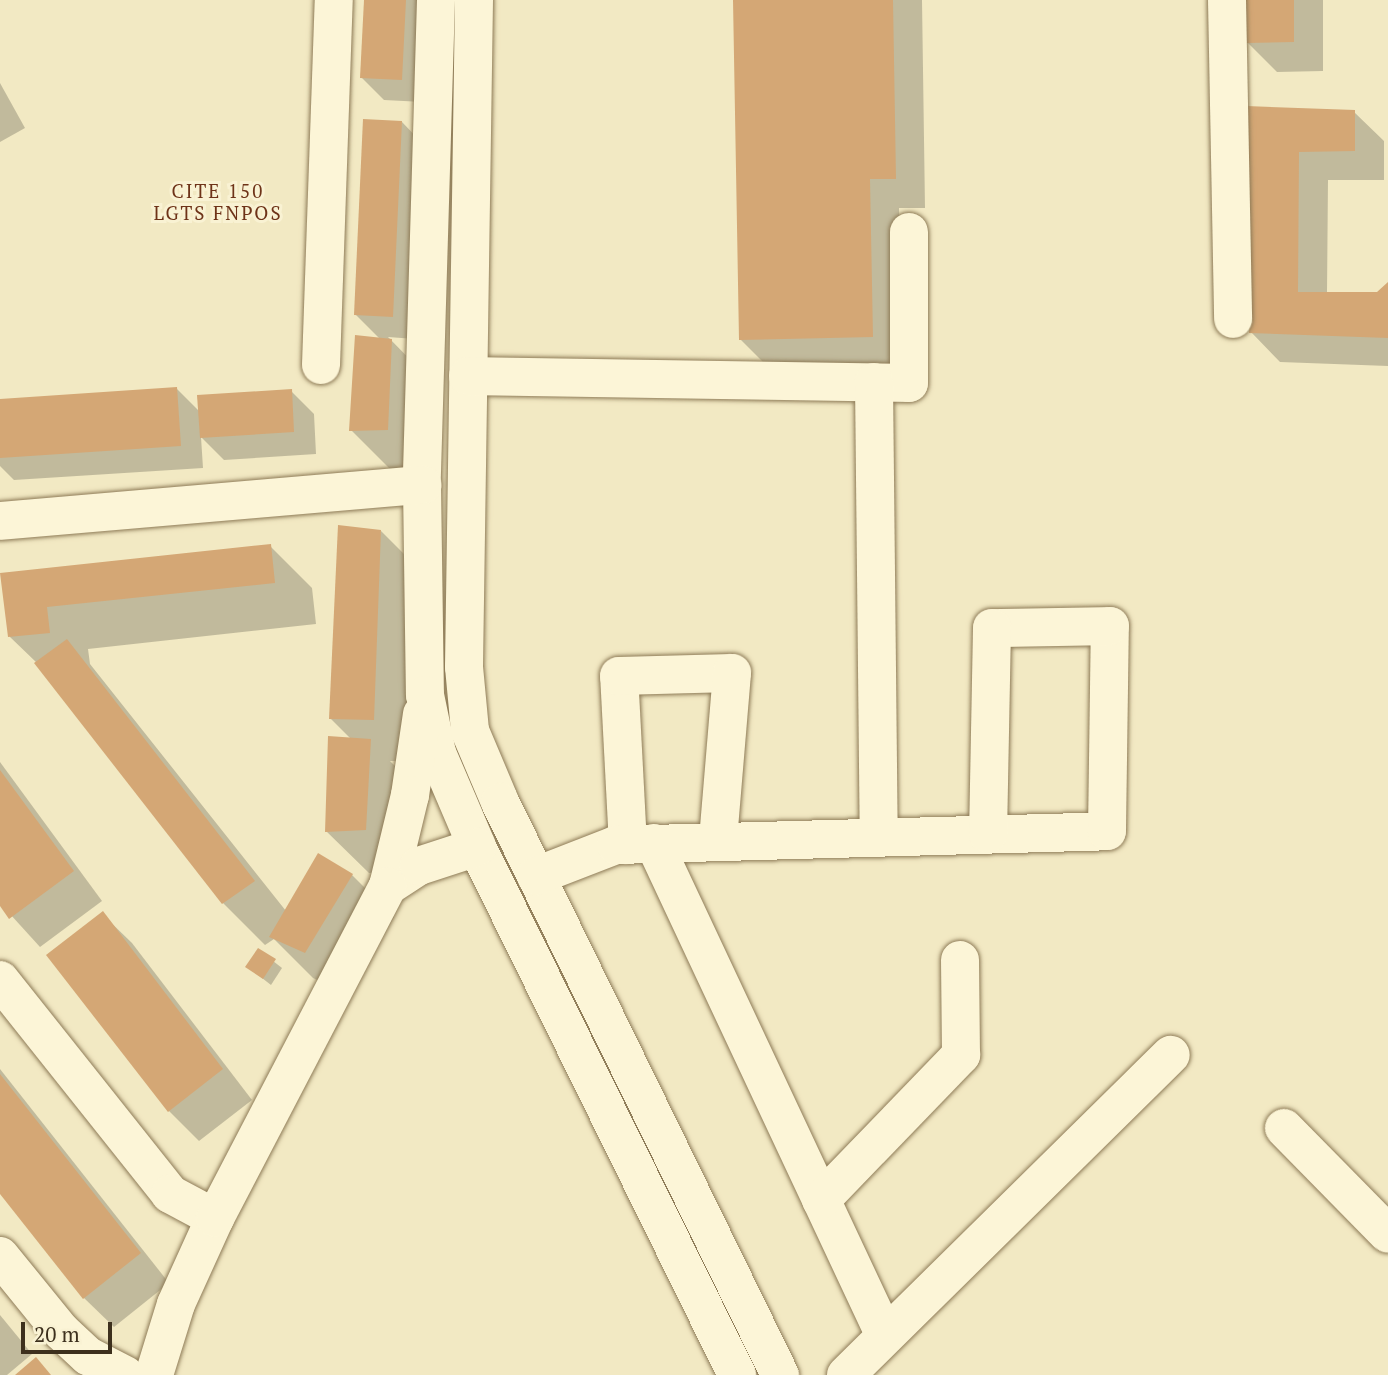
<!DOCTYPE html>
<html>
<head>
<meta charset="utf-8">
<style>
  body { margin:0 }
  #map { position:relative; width:1388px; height:1375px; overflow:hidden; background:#f2e9c3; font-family:"PT Serif",serif }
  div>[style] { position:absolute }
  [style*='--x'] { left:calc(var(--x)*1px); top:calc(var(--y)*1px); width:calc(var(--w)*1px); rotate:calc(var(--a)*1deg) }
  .shadow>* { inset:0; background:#0003 }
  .building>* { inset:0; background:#d4a775 }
  .roads { filter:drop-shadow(0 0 2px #8e7b57) drop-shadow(0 0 2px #8e7b57) }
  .minor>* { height:38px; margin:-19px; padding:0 19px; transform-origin:19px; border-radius:19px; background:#fcf5d7 }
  span { translate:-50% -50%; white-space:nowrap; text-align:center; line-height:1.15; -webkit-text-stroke:6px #f9f2d3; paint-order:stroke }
  .neighbourhood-label { font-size:19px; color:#6e3318; letter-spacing:2px }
  .scale { position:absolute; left:21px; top:1322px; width:91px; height:32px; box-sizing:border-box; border:4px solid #3d301d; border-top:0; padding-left:9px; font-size:21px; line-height:24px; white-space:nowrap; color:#3d301d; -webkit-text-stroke:5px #f9f2d3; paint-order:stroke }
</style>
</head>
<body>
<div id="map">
  <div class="shadow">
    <i style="clip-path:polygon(366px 0,429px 0,423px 102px,384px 100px,362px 78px)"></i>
    <i style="clip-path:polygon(735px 0,922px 0,925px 208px,899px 208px,902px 366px,770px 369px,740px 339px)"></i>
    <i style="clip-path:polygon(1247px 0,1323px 0,1323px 71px,1277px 72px,1247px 42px)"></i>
    <i style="clip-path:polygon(0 83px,25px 128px,0 142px)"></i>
    <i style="clip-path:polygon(1247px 108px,1354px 112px,1384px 141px,1384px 180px,1328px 180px,1327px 294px,1378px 294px,1388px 285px,1388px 366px,1280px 362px,1251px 332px)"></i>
    <i style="clip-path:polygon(402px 122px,424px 145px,415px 339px,388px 337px,433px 383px,429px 471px,393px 472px,351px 430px,381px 340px,355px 314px)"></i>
    <i style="clip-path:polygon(177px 389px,200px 412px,291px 391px,314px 414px,316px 454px,224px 460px,201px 437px,203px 468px,14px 480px,0 466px,0 401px)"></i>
    <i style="clip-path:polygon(381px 531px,423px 573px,415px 761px,390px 761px,412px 783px,408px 872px,369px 873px,326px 831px,352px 740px,330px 718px)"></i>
    <i style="clip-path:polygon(270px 546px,312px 588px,316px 624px,88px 649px,90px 664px,286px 911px,352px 875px,394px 917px,347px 994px,313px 978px,274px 939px,265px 945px,223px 903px,37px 663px,10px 637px,2px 574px)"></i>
    <i style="clip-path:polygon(0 762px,102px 901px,40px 947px,0 903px)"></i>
    <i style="clip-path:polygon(102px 914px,132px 943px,252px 1100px,199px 1141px,169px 1111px,49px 955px)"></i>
    <i style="clip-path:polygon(259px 950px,282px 968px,271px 985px,248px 967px)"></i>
    <i style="clip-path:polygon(0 1069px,169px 1283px,114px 1327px,84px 1298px,0 1191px)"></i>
    <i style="clip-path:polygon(0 1315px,32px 1354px,7px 1375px,0 1375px)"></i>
  </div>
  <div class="building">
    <i style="clip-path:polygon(364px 0,406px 0,402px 80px,360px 78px)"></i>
    <i style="clip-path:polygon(733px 0,893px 0,896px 179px,870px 179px,873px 337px,739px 340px)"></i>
    <i style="clip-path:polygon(1245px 0,1294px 0,1294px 42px,1246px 43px)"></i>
    <i style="clip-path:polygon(1246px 106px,1355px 110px,1355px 151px,1299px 152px,1298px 292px,1377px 292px,1388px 282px,1388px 338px,1249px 333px)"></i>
    <i style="clip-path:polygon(363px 119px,402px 121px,393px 317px,354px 315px)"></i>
    <i style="clip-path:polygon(355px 335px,392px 339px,388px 430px,349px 431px)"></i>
    <i style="clip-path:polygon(177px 387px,181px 446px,0 458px,0 399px)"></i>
    <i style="clip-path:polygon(292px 389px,294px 432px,200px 438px,197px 395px)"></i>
    <i style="clip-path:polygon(338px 525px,381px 530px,374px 720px,329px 719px)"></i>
    <i style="clip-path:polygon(271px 544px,275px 583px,47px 607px,50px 633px,8px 637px,0 573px)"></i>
    <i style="clip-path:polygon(67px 639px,255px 881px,222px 904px,34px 663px)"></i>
    <i style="clip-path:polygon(328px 736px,371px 739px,366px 830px,325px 832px)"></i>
    <i style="clip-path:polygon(0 770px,74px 871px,9px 919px,0 906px)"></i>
    <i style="clip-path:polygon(318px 853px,353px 874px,305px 953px,269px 937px)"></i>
    <i style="clip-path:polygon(103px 911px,223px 1069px,168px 1112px,46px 955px)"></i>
    <i style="clip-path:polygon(258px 948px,276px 959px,263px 979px,245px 967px)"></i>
    <i style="clip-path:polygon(0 1074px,141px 1253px,83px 1299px,0 1194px)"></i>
    <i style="clip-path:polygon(36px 1357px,51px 1375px,15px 1375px)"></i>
  </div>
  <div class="roads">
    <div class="minor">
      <i style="--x:436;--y:0;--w:485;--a:91.7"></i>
      <i style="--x:422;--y:485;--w:210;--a:89.2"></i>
      <i style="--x:425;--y:695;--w:59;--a:78.3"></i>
      <i style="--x:437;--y:753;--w:102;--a:66.9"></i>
      <i style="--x:477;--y:847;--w:589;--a:63.78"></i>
      <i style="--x:474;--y:0;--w:667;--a:90.86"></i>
      <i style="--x:464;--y:667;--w:64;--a:84.6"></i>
      <i style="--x:470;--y:731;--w:77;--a:67.1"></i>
      <i style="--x:500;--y:802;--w:638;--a:63.96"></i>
      <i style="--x:1227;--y:0;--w:319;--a:88.9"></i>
      <i style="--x:321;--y:365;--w:365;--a:-88"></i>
      <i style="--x:468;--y:376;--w:441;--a:0.9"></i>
      <i style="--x:909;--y:383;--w:151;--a:-90"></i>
      <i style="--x:874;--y:382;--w:454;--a:89.4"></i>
      <i style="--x:0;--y:521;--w:424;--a:-4.9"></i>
      <i style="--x:422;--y:714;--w:82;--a:98.4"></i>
      <i style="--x:410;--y:795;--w:94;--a:103.6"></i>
      <i style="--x:388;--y:886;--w:37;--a:-33"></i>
      <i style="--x:419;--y:866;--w:61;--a:-18.1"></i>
      <i style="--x:654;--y:843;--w:544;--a:64.89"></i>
      <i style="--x:628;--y:845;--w:169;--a:-93"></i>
      <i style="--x:619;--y:676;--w:113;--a:-1.5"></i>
      <i style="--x:732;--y:673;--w:168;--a:94.8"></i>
      <i style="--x:536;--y:876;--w:86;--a:-21.2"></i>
      <i style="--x:616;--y:845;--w:491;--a:-1.6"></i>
      <i style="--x:1107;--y:831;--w:205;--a:-89.2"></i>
      <i style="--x:1110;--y:626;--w:118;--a:179"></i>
      <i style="--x:992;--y:628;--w:206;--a:91.1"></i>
      <i style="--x:0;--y:980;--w:273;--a:51.5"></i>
      <i style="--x:170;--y:1194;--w:51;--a:28.1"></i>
      <i style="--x:1284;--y:1128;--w:148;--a:45.5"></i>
      <i style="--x:821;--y:1200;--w:202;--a:-46"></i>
      <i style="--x:961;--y:1055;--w:95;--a:-90.6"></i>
      <i style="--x:0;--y:1256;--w:97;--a:50.9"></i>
      <i style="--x:61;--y:1331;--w:37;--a:43"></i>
      <i style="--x:88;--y:1356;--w:42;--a:27.2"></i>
      <i style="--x:154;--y:1375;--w:74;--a:-72.8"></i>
      <i style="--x:176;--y:1304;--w:94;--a:-65.6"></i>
      <i style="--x:215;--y:1218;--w:374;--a:-62.5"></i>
      <i style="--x:846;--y:1375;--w:456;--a:-44.6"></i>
    </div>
  </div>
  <div class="neighbourhood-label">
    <span style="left:218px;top:202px">CITE 150<br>LGTS FNPOS</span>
  </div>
  <div class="scale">20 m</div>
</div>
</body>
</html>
